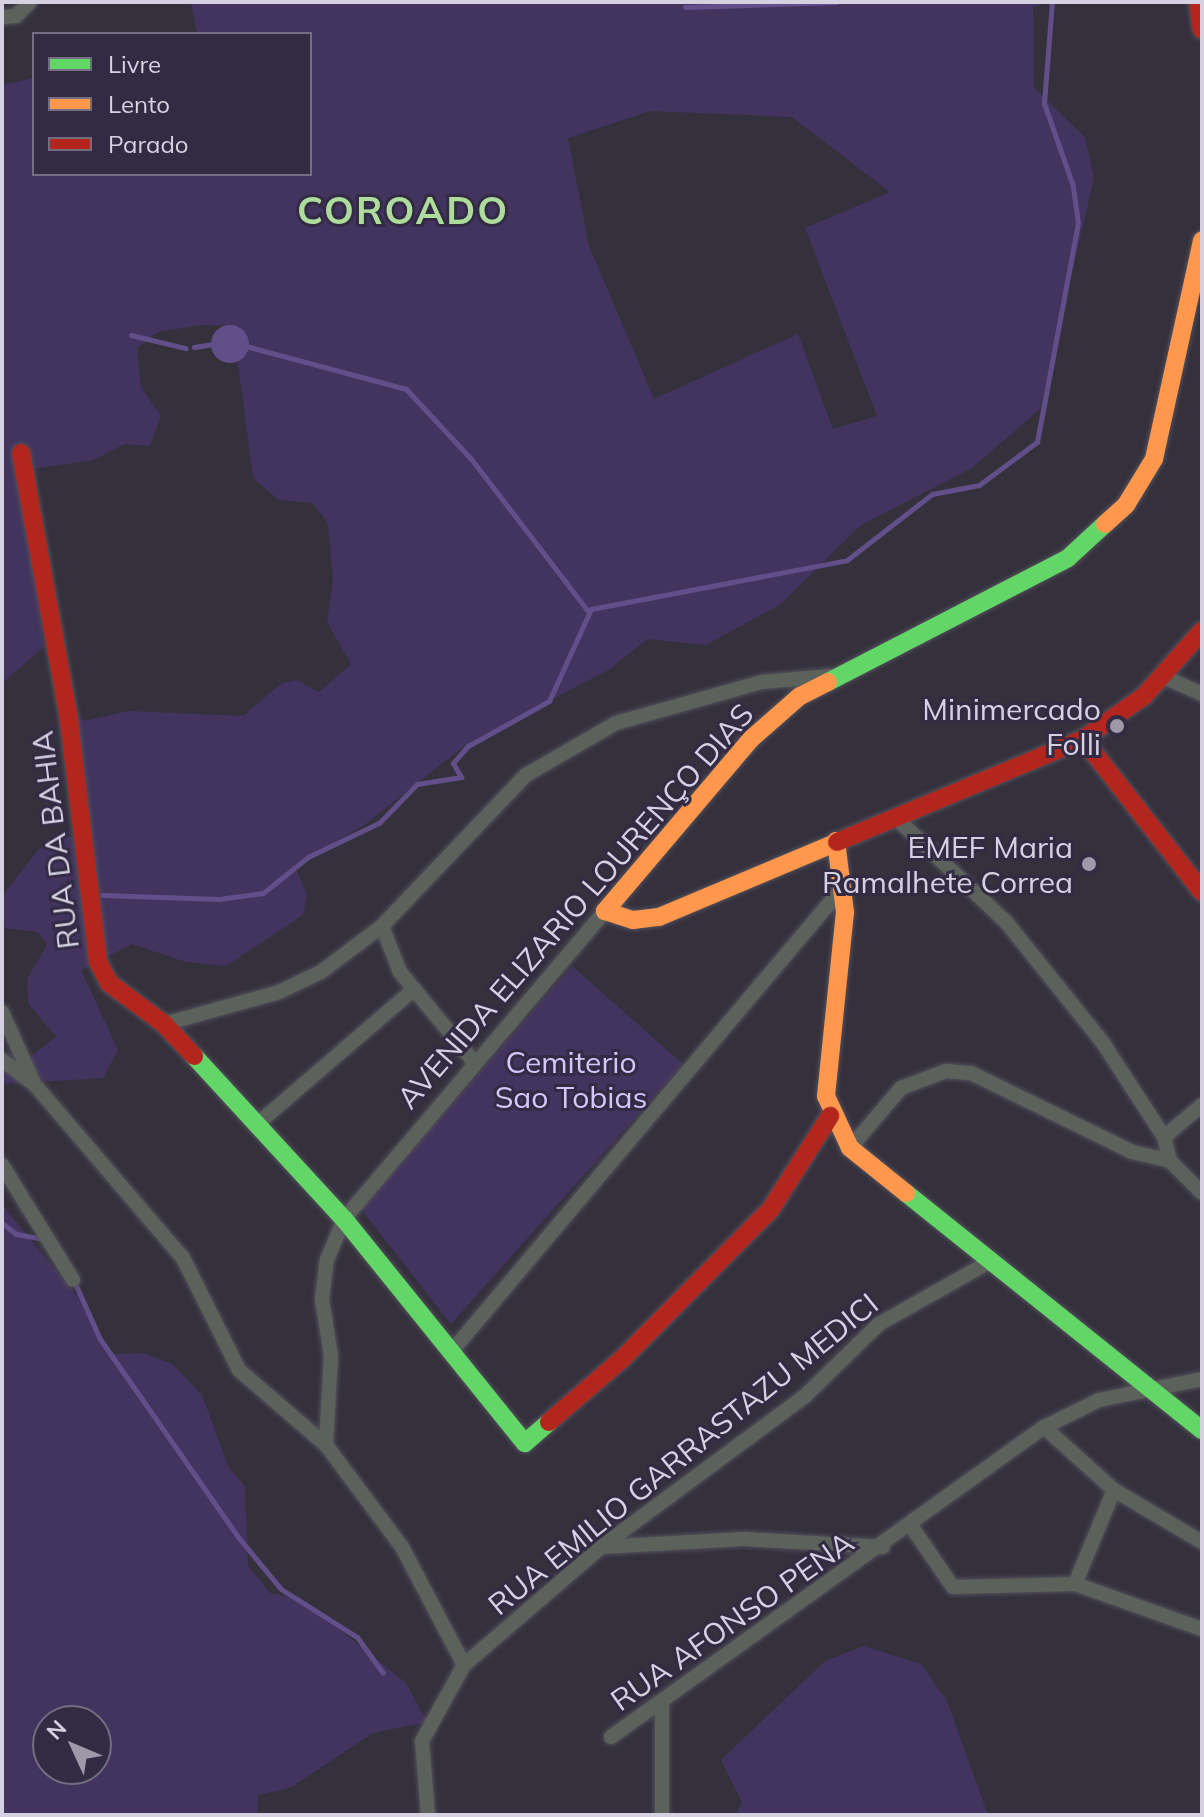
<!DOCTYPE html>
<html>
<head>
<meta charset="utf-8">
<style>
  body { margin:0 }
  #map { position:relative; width:1204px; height:1817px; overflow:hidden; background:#34313d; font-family:Mulish,sans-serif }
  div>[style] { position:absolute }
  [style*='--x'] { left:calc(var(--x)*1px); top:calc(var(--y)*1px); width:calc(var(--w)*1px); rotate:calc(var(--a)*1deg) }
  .green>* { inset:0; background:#42345f }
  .water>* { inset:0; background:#624f8a }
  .round { border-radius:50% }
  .stream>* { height:5px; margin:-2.5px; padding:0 2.5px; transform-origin:2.5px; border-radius:2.5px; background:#624f8a }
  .roads { filter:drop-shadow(0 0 2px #524f5a) drop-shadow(0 0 2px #524f5a) }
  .street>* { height:14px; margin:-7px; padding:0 7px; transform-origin:7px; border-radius:7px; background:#5c625b }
  .fast>* { height:18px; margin:-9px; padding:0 9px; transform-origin:9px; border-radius:9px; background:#63d668 }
  .slow>* { height:18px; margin:-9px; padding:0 9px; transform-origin:9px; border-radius:9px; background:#ff974d }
  .jam>* { height:18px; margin:-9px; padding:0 9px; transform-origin:9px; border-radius:9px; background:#b3261e }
  .dots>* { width:22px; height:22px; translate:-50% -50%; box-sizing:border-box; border:4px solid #322b43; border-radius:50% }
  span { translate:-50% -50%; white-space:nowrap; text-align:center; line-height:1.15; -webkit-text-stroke:6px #322b43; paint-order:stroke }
  .poi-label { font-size:30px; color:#d5d1e1 }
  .right { translate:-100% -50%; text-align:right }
  .street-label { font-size:30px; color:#d5d1e1 }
  .park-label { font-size:30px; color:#d4c5fd }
  .district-label { font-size:38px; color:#addc9c; font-weight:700; letter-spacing:2px }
  .frame { position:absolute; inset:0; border:4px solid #d5d1e1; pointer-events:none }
  .legend { position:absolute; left:32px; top:32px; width:280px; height:144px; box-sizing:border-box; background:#322b43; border:2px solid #736d82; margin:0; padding:10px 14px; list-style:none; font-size:24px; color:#d5d1e1 }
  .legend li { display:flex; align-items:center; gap:16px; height:40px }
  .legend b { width:40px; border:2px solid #736d82 }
  .north { position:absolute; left:32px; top:1705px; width:80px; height:80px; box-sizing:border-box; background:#322b43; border:2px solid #736d82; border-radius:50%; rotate:314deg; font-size:22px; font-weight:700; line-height:32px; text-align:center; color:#d5d1e1 }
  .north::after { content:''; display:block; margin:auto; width:28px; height:36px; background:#9d99a8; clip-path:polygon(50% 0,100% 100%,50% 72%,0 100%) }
</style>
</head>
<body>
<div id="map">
  <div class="green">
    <i style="clip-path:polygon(evenodd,180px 2px,1049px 2px,1033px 7px,1034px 88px,1085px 137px,1094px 178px,1040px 409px,972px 468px,861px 525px,781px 604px,706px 645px,647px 639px,610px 669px,467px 744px,363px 826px,294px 865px,307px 895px,303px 915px,226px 966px,186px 962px,132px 944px,81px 970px,118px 1050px,103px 1078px,2px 1084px,2px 1069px,22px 1081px,24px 1062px,56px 1037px,28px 1003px,27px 979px,47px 945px,38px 932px,5px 928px,2px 896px,39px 849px,58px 836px,84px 838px,70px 708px,84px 721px,128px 711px,243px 716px,282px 683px,297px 680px,319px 692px,351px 664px,327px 622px,333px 580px,328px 523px,312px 503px,279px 500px,253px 478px,233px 326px,201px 325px,158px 332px,137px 348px,141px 387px,161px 416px,150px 446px,124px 444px,94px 460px,19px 471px,44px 647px,2px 683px,2px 85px,34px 78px,34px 174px,310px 174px,310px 34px,197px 34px,191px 3px,180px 2px,650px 111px,792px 117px,890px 192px,805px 228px,877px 416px,833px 429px,798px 334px,654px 399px,589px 246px,568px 138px,650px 111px)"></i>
    <i style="clip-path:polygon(572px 966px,683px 1064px,451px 1324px,361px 1209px)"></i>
    <i style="clip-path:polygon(evenodd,2px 1205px,83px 1303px,112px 1354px,143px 1353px,172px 1364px,202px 1395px,228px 1466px,245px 1487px,248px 1566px,270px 1593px,302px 1599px,406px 1683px,427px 1722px,373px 1733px,290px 1788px,258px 1795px,257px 1815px,2px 1815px,2px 1205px,48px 1721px,96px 1721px,96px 1769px,48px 1769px,48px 1721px)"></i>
    <i style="clip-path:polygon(863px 1646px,921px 1664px,947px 1701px,988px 1815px,736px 1815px,742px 1802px,721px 1760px,824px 1662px)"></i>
  </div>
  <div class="water">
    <i class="round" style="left:211px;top:325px;width:38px;height:38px"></i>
  </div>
  <div class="stream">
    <i style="--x:685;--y:7;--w:152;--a:-1.9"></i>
    <i style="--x:131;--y:335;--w:56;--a:13.5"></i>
    <i style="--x:242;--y:345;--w:170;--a:15"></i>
    <i style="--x:406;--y:389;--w:97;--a:47.1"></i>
    <i style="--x:472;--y:460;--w:190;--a:52.5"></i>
    <i style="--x:194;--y:347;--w:26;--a:-9"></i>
    <i style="--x:102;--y:895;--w:117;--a:2"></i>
    <i style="--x:219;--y:899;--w:44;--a:-7.8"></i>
    <i style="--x:263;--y:893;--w:58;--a:-38.7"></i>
    <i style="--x:308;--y:857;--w:79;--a:-25.6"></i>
    <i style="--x:379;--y:823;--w:54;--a:-45.7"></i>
    <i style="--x:417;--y:784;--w:45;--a:-9"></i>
    <i style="--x:461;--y:777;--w:16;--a:-120"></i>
    <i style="--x:453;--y:763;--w:23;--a:-49"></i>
    <i style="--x:468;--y:746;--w:93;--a:-29.1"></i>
    <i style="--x:549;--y:701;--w:101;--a:-65.5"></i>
    <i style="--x:591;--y:609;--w:261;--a:-10.8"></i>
    <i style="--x:847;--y:560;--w:108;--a:-37.8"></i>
    <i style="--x:932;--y:494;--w:48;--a:-10.8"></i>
    <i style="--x:979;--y:485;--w:72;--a:-36.6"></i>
    <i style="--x:1037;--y:442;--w:223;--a:-79.4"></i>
    <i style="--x:1078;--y:223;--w:37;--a:-98"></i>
    <i style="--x:1073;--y:186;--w:88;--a:-109.3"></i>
    <i style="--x:1044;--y:103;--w:101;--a:-85.5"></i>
    <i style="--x:2;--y:1223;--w:18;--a:38"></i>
    <i style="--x:16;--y:1234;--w:27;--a:10"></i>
    <i style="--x:74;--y:1281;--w:64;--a:65.9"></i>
    <i style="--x:100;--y:1339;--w:241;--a:55.1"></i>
    <i style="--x:238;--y:1537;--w:67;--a:50.4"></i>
    <i style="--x:281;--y:1589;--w:90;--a:32.3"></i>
    <i style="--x:357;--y:1637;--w:44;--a:54.2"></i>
  </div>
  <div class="roads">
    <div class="street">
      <i style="--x:2;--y:17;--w:14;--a:-4"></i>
      <i style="--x:16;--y:16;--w:20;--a:-45"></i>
      <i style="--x:1164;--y:677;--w:42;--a:24.1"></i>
      <i style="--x:896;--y:818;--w:153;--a:43.4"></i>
      <i style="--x:1007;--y:923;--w:154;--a:51.3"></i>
      <i style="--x:1103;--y:1043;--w:112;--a:57"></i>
      <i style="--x:1164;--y:1137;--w:25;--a:76"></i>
      <i style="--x:1170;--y:1161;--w:45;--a:45"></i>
      <i style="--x:382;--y:926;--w:49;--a:68.6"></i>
      <i style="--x:400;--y:972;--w:115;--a:50.6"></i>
      <i style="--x:2;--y:1012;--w:76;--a:65.8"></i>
      <i style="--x:164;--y:1024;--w:119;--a:-15.5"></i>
      <i style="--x:279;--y:992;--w:47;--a:-25.5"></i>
      <i style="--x:321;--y:972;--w:76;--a:-37"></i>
      <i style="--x:382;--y:926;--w:209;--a:-46.4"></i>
      <i style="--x:526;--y:775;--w:104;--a:-30"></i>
      <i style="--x:616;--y:723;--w:152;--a:-15.7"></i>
      <i style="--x:762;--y:682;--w:68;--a:-5"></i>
      <i style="--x:2;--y:1060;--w:41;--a:37.1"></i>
      <i style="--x:35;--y:1085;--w:228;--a:49.5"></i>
      <i style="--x:183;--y:1258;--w:125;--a:63.4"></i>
      <i style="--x:239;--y:1370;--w:115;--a:40.8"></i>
      <i style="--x:326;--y:1445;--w:127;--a:53.3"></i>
      <i style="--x:402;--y:1547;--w:133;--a:62.3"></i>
      <i style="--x:255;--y:1126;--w:210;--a:-40.7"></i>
      <i style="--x:1164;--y:1137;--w:50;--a:-40.1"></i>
      <i style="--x:850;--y:1148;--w:79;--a:-49.6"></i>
      <i style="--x:901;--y:1088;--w:48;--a:-20.7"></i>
      <i style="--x:946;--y:1071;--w:25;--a:5"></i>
      <i style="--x:971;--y:1073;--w:179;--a:26.1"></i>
      <i style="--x:1132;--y:1152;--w:39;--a:13"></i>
      <i style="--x:2;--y:1165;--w:135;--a:58.3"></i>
      <i style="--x:452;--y:1351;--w:607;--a:-49.88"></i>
      <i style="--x:1044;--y:1427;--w:94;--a:42"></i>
      <i style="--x:1114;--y:1490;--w:102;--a:30.6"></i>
      <i style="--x:326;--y:1445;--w:89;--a:-86.8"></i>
      <i style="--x:331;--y:1356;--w:58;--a:-99"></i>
      <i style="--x:322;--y:1299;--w:39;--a:-83"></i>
      <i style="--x:327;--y:1260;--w:44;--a:-67.5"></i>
      <i style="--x:344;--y:1219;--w:404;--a:-49.7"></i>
      <i style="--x:911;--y:1526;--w:74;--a:55.5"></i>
      <i style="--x:953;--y:1587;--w:122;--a:-1.4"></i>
      <i style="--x:1075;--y:1584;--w:135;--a:19.5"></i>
      <i style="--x:601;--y:1547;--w:143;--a:-3.2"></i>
      <i style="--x:744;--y:1539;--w:139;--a:3.3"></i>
      <i style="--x:1075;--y:1584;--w:102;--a:-67.5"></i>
      <i style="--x:611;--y:1737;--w:533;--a:-35.6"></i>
      <i style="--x:1044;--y:1427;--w:61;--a:-26.1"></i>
      <i style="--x:1099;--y:1400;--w:105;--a:-11.5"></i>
      <i style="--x:428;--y:1815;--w:74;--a:-94.6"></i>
      <i style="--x:422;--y:1741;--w:87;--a:-61.1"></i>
      <i style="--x:464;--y:1665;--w:181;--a:-40.7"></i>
      <i style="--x:601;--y:1547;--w:254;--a:-36.5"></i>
      <i style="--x:805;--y:1396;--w:103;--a:-44.2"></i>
      <i style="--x:879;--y:1324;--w:126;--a:-29.4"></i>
      <i style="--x:662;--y:1815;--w:113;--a:-90"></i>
    </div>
    <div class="fast">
      <i style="--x:828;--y:682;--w:270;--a:-27.3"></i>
      <i style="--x:1068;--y:558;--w:50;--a:-42.6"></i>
      <i style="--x:194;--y:1056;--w:222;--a:47.4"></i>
      <i style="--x:344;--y:1219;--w:288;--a:51.1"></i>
      <i style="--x:525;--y:1443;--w:32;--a:-41"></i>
      <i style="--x:906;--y:1193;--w:379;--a:38.7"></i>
    </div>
    <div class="slow">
      <i style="--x:1105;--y:524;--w:28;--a:-42"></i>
      <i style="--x:1126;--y:505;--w:54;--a:-58.7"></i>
      <i style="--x:1154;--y:459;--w:224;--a:-77.6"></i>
      <i style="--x:828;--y:682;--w:31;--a:153"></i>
      <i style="--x:800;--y:696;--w:65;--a:138.7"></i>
      <i style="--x:751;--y:739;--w:226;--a:130.3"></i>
      <i style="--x:605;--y:911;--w:29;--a:18"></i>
      <i style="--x:633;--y:920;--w:26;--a:-7"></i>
      <i style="--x:659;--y:917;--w:193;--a:-22.8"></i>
      <i style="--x:836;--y:841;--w:72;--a:82.8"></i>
      <i style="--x:845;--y:912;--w:185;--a:95.9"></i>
      <i style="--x:826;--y:1096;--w:57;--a:65.2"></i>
      <i style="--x:850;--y:1148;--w:72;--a:38.8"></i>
    </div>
    <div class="jam">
      <i style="--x:1198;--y:2;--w:28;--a:82"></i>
      <i style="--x:21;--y:453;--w:264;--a:79.8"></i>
      <i style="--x:68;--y:713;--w:251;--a:83.1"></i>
      <i style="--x:98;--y:962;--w:24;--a:62"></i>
      <i style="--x:109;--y:983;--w:69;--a:36.7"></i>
      <i style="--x:164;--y:1024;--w:44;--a:46.8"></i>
      <i style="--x:1083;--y:739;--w:194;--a:52.1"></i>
      <i style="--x:837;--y:842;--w:267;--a:-22.7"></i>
      <i style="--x:1083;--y:739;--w:75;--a:-35.2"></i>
      <i style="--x:1144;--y:696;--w:87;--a:-48.3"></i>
      <i style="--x:549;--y:1422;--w:96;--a:-40.8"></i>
      <i style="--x:622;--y:1359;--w:210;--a:-45.2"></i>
      <i style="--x:770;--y:1210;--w:112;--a:-57.4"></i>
    </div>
  </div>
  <div class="dots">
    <i style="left:1117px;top:726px;background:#9d99a8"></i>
    <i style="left:1089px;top:864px;background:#9d99a8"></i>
  </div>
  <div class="poi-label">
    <span class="right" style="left:1101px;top:726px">Minimercado<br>Folli</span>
    <span class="right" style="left:1073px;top:864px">EMEF Maria<br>Ramalhete Correa</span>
  </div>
  <div class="street-label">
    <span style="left:55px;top:840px;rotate:-97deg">RUA DA BAHIA</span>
    <span style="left:575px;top:906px;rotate:-49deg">AVENIDA ELIZARIO LOURENÇO DIAS</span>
    <span style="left:683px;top:1454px;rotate:-39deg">RUA EMILIO GARRASTAZU MEDICI</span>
    <span style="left:732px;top:1621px;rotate:-35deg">RUA AFONSO PENA</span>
  </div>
  <div class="park-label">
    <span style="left:571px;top:1079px">Cemiterio<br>Sao Tobias</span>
  </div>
  <div class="district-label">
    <span style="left:403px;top:211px">COROADO</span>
  </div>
  <div class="frame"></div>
  <ul class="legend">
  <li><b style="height:10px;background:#63d668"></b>Livre</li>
  <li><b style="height:10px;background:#ff974d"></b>Lento</li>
  <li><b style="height:10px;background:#b3261e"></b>Parado</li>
  </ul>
  <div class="north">N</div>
</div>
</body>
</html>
